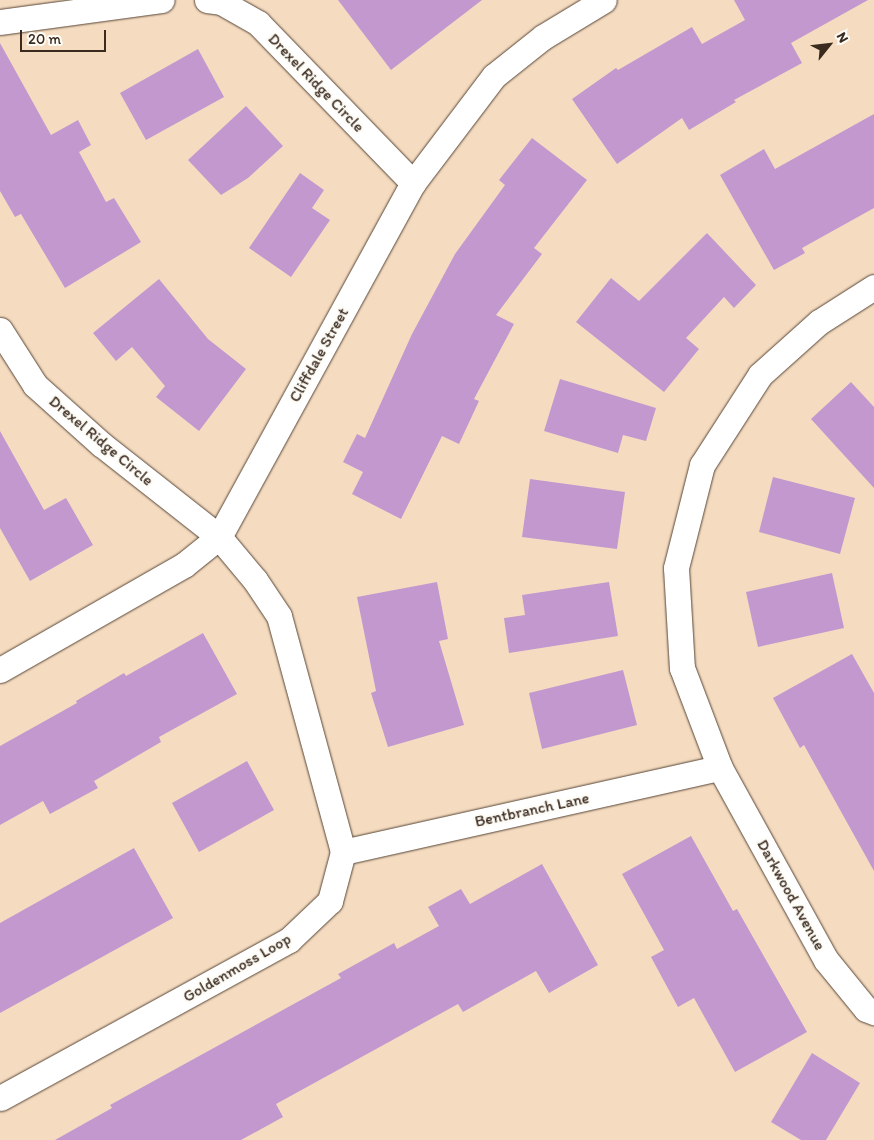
<!DOCTYPE html>
<html>
<head>
<meta charset="utf-8">
<style>
  body { margin:0 }
  #map { position:relative; width:874px; height:1140px; overflow:hidden; background:#f5dcc1; font-family:Itim,sans-serif }
  div>[style] { position:absolute }
  [style*='--x'] { left:calc(var(--x)*1px); top:calc(var(--y)*1px); width:calc(var(--w)*1px); rotate:calc(var(--a)*1deg) }
  .building>* { inset:0; background:#c298cf }
  .roads { filter:drop-shadow(0 0 1px #574536) drop-shadow(0 0 1px #574536) }
  .street>* { height:25px; margin:-12.5px; padding:0 12.5px; transform-origin:12.5px; border-radius:12.5px; background:#fff }
  span { translate:-50% -50%; white-space:nowrap; text-align:center; line-height:1.15; -webkit-text-stroke:5px #fdfcf7; paint-order:stroke }
  .street-label { font-size:16px; color:#3b2a1e }
  .north { position:absolute; left:804px; top:20px; width:50px; height:50px; -webkit-text-stroke:4px #fdfcf7; paint-order:stroke; rotate:61deg; font-size:14px; font-weight:700; line-height:20px; text-align:center; color:#3b2a1e }
  .north::after { content:''; display:block; margin:auto; width:18px; height:22px; background:#3b2a1e; clip-path:polygon(50% 0,100% 100%,50% 72%,0 100%) }
  .scale { position:absolute; left:20px; top:30px; width:86px; height:22px; box-sizing:border-box; border:2px solid #3b2a1e; border-top:0; padding-left:6px; font-size:15px; line-height:18px; white-space:nowrap; color:#3b2a1e; -webkit-text-stroke:4px #fdfcf7; paint-order:stroke }
</style>
</head>
<body>
<div id="map">
  <div class="building">
    <i style="clip-path:polygon(338px 0,482px 0,391px 70px)"></i>
    <i style="clip-path:polygon(734px 0,868px 0,791px 43px,802px 63px,734px 100px,736px 102px,689px 130px,682px 118px,617px 164px,572px 99px,616px 68px,618px 70px,692px 27px,702px 44px,745px 20px)"></i>
    <i style="clip-path:polygon(0 43px,51px 135px,78px 120px,91px 145px,79px 152px,106px 202px,114px 198px,141px 242px,65px 288px,21px 214px,15px 217px,0 191px)"></i>
    <i style="clip-path:polygon(198px 49px,224px 97px,146px 140px,120px 93px)"></i>
    <i style="clip-path:polygon(246px 106px,283px 146px,248px 178px,221px 195px,188px 160px)"></i>
    <i style="clip-path:polygon(874px 114px,874px 208px,802px 248px,805px 253px,774px 270px,720px 175px,764px 149px,775px 169px)"></i>
    <i style="clip-path:polygon(532px 138px,587px 180px,534px 248px,542px 254px,496px 315px,514px 324px,474px 399px,479px 401px,459px 444px,442px 436px,401px 519px,352px 494px,363px 472px,343px 462px,357px 434px,365px 438px,412px 334px,455px 254px,505px 185px,499px 180px)"></i>
    <i style="clip-path:polygon(300px 173px,324px 190px,312px 208px,330px 220px,291px 277px,249px 248px)"></i>
    <i style="clip-path:polygon(707px 233px,756px 285px,734px 308px,724px 297px,686px 338px,699px 349px,664px 392px,576px 322px,611px 278px,639px 301px)"></i>
    <i style="clip-path:polygon(159px 279px,208px 339px,246px 369px,199px 431px,156px 397px,165px 386px,132px 347px,116px 361px,93px 333px)"></i>
    <i style="clip-path:polygon(560px 379px,656px 408px,646px 441px,623px 435px,618px 453px,544px 431px)"></i>
    <i style="clip-path:polygon(851px 382px,874px 407px,874px 488px,811px 419px)"></i>
    <i style="clip-path:polygon(0 431px,44px 510px,66px 498px,93px 545px,30px 581px,0 528px)"></i>
    <i style="clip-path:polygon(773px 477px,855px 498px,840px 554px,759px 532px)"></i>
    <i style="clip-path:polygon(530px 479px,625px 492px,617px 549px,522px 537px)"></i>
    <i style="clip-path:polygon(832px 573px,844px 628px,758px 647px,746px 592px)"></i>
    <i style="clip-path:polygon(437px 582px,448px 639px,439px 641px,464px 725px,388px 747px,371px 693px,376px 691px,357px 597px)"></i>
    <i style="clip-path:polygon(609px 582px,618px 636px,509px 653px,504px 618px,525px 615px,522px 595px)"></i>
    <i style="clip-path:polygon(203px 633px,237px 694px,159px 737px,161px 742px,94px 781px,98px 788px,50px 814px,43px 801px,0 825px,0 746px,77px 703px,76px 701px,124px 673px,126px 676px)"></i>
    <i style="clip-path:polygon(852px 654px,874px 693px,874px 871px,804px 745px,800px 748px,773px 698px)"></i>
    <i style="clip-path:polygon(623px 670px,637px 725px,542px 749px,529px 693px)"></i>
    <i style="clip-path:polygon(247px 761px,274px 810px,199px 852px,172px 803px)"></i>
    <i style="clip-path:polygon(691px 836px,733px 911px,737px 909px,807px 1032px,735px 1072px,694px 998px,678px 1007px,651px 957px,664px 950px,622px 874px)"></i>
    <i style="clip-path:polygon(134px 848px,173px 918px,0 1013px,0 923px)"></i>
    <i style="clip-path:polygon(542px 864px,598px 965px,549px 993px,536px 971px,463px 1012px,458px 1004px,276px 1104px,283px 1117px,241px 1140px,55px 1140px,112px 1108px,110px 1105px,341px 978px,338px 974px,394px 943px,397px 949px,439px 926px,428px 907px,461px 889px,470px 904px)"></i>
    <i style="clip-path:polygon(812px 1053px,860px 1083px,826px 1140px,801px 1140px,771px 1122px)"></i>
  </div>
  <div class="roads">
    <div class="street">
      <i style="--x:207;--y:0;--w:14;--a:8"></i>
      <i style="--x:221;--y:2;--w:43;--a:29.6"></i>
      <i style="--x:258;--y:23;--w:223;--a:45.9"></i>
      <i style="--x:0;--y:22;--w:163;--a:-7.7"></i>
      <i style="--x:874;--y:287;--w:65;--a:147.5"></i>
      <i style="--x:819;--y:322;--w:79;--a:138.1"></i>
      <i style="--x:760;--y:375;--w:107;--a:122.8"></i>
      <i style="--x:702;--y:465;--w:106;--a:104.2"></i>
      <i style="--x:676;--y:568;--w:100;--a:86.6"></i>
      <i style="--x:682;--y:668;--w:107;--a:69.2"></i>
      <i style="--x:720;--y:768;--w:219;--a:61.1"></i>
      <i style="--x:826;--y:960;--w:63;--a:50.8"></i>
      <i style="--x:866;--y:1009;--w:9;--a:21"></i>
      <i style="--x:0;--y:330;--w:65;--a:57.5"></i>
      <i style="--x:35;--y:385;--w:89;--a:41.8"></i>
      <i style="--x:101;--y:444;--w:150;--a:38.2"></i>
      <i style="--x:219;--y:537;--w:56;--a:50.1"></i>
      <i style="--x:255;--y:580;--w:43;--a:56.3"></i>
      <i style="--x:279;--y:616;--w:245;--a:74.8"></i>
      <i style="--x:343;--y:852;--w:51;--a:104.9"></i>
      <i style="--x:330;--y:901;--w:57;--a:136.4"></i>
      <i style="--x:289;--y:940;--w:329;--a:151.3"></i>
      <i style="--x:0;--y:670;--w:212;--a:-29.7"></i>
      <i style="--x:184;--y:565;--w:45;--a:-38.7"></i>
      <i style="--x:219;--y:537;--w:404;--a:-61.3"></i>
      <i style="--x:413;--y:183;--w:134;--a:-52.9"></i>
      <i style="--x:494;--y:76;--w:63;--a:-38.5"></i>
      <i style="--x:543;--y:37;--w:71;--a:-31.2"></i>
      <i style="--x:343;--y:852;--w:386;--a:-12.6"></i>
    </div>
  </div>
  <div class="street-label">
    <span style="left:316px;top:83px;rotate:46deg">Drexel Ridge Circle</span>
    <span style="left:319px;top:355px;rotate:-61deg">Cliffdale Street</span>
    <span style="left:101px;top:441px;rotate:40deg">Drexel Ridge Circle</span>
    <span style="left:532px;top:810px;rotate:-12deg">Bentbranch Lane</span>
    <span style="left:791px;top:895px;rotate:61deg">Darkwood Avenue</span>
    <span style="left:237px;top:968px;rotate:-30deg">Goldenmoss Loop</span>
  </div>
  <div class="north">N</div>
  <div class="scale">20 m</div>
</div>
</body>
</html>
